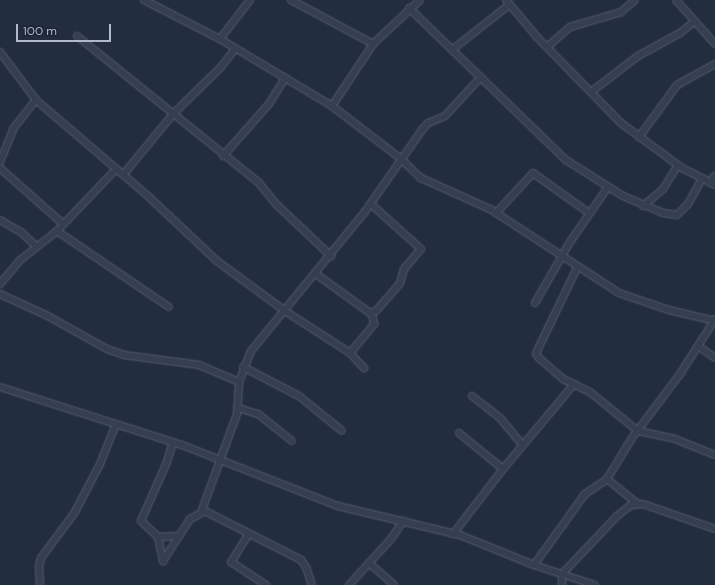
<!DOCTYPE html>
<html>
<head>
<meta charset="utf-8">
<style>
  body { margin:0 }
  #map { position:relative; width:715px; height:585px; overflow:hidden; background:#222d3f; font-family:"DM Sans",sans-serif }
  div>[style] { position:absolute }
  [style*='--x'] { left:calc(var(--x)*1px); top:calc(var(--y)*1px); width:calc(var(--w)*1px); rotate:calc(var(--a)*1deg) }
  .roads { filter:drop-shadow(0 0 1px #545d6d) drop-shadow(0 0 1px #545d6d) }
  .minor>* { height:6px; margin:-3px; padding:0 3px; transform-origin:3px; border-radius:3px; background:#363f4f }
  span { translate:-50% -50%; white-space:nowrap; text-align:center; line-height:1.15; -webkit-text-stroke:4px #1b2434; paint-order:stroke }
  .scale { position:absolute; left:16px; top:24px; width:95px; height:18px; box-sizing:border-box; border:2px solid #b2baca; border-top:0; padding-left:5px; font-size:12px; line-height:14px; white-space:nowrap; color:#b2baca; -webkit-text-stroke:3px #1b2434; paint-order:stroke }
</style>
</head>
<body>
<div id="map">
  <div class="roads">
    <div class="minor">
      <i style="--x:144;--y:0;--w:85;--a:27.2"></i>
      <i style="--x:220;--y:39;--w:131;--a:30.9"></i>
      <i style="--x:332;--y:106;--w:87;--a:37.5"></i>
      <i style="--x:401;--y:159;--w:28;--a:44"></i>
      <i style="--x:421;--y:178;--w:76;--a:24.2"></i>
      <i style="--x:490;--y:209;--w:154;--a:33.1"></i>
      <i style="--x:619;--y:293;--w:53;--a:18.8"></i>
      <i style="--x:669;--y:310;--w:47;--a:13.4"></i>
      <i style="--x:291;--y:0;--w:93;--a:28.2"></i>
      <i style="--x:506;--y:0;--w:48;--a:50"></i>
      <i style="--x:537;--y:37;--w:120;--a:45.7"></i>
      <i style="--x:621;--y:123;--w:76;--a:36.4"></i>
      <i style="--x:682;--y:168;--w:37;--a:27"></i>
      <i style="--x:676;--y:0;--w:59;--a:48.4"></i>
      <i style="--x:409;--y:8;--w:219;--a:44.1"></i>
      <i style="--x:566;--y:160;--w:67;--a:32.3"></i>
      <i style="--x:623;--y:196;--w:43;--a:23"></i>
      <i style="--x:663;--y:213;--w:14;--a:8"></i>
      <i style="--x:677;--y:215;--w:16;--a:-45"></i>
      <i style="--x:688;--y:204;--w:29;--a:-61"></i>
      <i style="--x:77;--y:36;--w:234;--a:38.9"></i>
      <i style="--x:259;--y:183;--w:27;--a:51"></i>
      <i style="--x:276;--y:204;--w:76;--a:43.4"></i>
      <i style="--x:220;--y:39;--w:49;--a:-52.4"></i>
      <i style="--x:547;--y:47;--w:30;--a:-41"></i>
      <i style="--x:570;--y:27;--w:53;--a:-16.4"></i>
      <i style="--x:621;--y:12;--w:18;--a:-41"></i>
      <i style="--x:453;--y:49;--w:71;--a:-38.2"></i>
      <i style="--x:0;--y:52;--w:60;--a:53.1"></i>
      <i style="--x:36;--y:100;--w:149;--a:40.6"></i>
      <i style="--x:149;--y:197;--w:93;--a:43.3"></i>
      <i style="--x:217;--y:261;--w:84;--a:36.3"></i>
      <i style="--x:285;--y:311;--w:77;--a:32.9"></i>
      <i style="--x:350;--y:353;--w:21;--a:47"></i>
      <i style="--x:591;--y:92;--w:59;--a:-37.5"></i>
      <i style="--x:638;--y:56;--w:48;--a:-28.7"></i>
      <i style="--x:680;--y:33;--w:18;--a:-38"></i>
      <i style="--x:332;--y:106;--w:74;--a:-56.5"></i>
      <i style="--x:373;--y:44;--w:64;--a:-43.1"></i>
      <i style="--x:639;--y:137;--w:64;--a:-53.8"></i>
      <i style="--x:677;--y:85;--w:43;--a:-28.9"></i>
      <i style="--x:223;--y:156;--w:69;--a:-48.5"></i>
      <i style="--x:269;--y:104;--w:31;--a:-58"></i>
      <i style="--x:0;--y:162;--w:35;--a:-68"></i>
      <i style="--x:13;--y:129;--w:37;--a:-52"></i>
      <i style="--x:0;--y:168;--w:84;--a:41.6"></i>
      <i style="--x:123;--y:175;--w:80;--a:-50.6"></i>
      <i style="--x:174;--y:113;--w:66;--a:-44.4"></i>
      <i style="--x:221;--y:67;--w:23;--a:-52"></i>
      <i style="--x:710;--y:183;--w:9;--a:-58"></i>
      <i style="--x:643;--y:206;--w:26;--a:-40"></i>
      <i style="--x:663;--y:189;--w:28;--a:-58"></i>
      <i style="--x:496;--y:213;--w:54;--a:-47.2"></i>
      <i style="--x:533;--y:173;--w:69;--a:35.5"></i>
      <i style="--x:0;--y:220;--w:24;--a:30"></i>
      <i style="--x:21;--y:232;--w:21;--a:43"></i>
      <i style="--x:57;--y:231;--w:135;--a:34.2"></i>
      <i style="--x:577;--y:268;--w:90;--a:115.7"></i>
      <i style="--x:538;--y:349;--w:5;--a:112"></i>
      <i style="--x:536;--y:354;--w:5;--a:53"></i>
      <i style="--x:539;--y:358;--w:32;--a:41"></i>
      <i style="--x:563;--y:379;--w:30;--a:26"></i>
      <i style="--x:590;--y:392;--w:62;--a:39.1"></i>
      <i style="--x:638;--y:431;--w:38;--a:12"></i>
      <i style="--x:675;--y:439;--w:43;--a:21.8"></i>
      <i style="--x:316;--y:274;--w:67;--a:35.8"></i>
      <i style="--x:370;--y:313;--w:6;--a:-18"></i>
      <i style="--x:376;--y:311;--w:37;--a:-49"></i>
      <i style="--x:400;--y:283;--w:15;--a:-74"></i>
      <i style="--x:404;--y:269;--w:26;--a:-50"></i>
      <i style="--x:421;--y:249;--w:67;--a:-138"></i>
      <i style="--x:0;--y:284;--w:30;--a:-50"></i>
      <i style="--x:19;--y:261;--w:48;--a:-38.3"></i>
      <i style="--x:57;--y:231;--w:86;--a:-46.4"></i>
      <i style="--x:0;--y:294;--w:51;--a:24.5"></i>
      <i style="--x:46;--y:315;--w:70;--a:29.1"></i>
      <i style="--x:107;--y:349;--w:18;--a:19"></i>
      <i style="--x:124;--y:355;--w:76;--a:7.6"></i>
      <i style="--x:199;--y:365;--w:43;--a:23"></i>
      <i style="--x:535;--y:303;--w:70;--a:-60.2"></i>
      <i style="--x:570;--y:242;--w:67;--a:-55.4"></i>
      <i style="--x:698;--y:346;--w:21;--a:35"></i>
      <i style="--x:350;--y:353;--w:38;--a:-50"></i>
      <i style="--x:374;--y:324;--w:11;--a:-100"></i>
      <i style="--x:243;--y:367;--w:63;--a:27.4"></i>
      <i style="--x:299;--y:396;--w:55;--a:39.1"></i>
      <i style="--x:0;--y:387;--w:191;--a:17.7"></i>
      <i style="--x:182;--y:445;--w:168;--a:21.4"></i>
      <i style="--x:338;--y:506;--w:125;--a:13.4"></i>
      <i style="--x:460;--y:535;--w:80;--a:22.1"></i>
      <i style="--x:534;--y:565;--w:64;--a:18.2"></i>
      <i style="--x:472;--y:396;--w:36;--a:38"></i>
      <i style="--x:500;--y:418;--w:35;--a:50"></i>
      <i style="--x:238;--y:408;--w:21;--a:17"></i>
      <i style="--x:258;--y:414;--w:43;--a:38.5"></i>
      <i style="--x:459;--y:433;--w:57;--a:39.3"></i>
      <i style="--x:173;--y:442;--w:21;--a:107"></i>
      <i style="--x:167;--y:462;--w:64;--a:113.8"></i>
      <i style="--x:141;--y:521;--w:23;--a:43"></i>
      <i style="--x:158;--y:537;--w:20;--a:-3"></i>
      <i style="--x:607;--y:479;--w:38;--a:39"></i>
      <i style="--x:202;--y:510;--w:102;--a:-70"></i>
      <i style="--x:237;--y:414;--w:32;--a:-86"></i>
      <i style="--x:239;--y:382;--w:33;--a:-69"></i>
      <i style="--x:251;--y:351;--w:178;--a:-50.7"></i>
      <i style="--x:364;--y:213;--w:101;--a:-55.1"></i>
      <i style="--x:422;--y:130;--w:9;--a:-49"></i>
      <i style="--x:428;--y:123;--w:18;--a:-22"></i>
      <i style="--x:445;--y:116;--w:53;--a:-47.3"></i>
      <i style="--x:453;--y:534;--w:82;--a:-52.4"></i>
      <i style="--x:503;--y:469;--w:111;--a:-50.1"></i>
      <i style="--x:248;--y:535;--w:32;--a:122"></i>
      <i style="--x:231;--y:562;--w:42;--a:33.3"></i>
      <i style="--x:158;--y:537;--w:25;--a:78"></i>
      <i style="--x:163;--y:561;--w:50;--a:-57.3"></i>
      <i style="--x:190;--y:519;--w:17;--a:-28"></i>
      <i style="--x:205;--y:511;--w:108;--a:27"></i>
      <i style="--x:301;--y:560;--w:9;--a:54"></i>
      <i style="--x:306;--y:567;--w:19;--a:72"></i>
      <i style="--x:369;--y:563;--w:33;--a:41"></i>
      <i style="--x:534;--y:565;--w:87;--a:-54.3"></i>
      <i style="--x:585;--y:494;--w:27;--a:-34"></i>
      <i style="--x:607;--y:479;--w:48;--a:-58.6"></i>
      <i style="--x:632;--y:438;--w:80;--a:-53.1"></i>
      <i style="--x:680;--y:374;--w:65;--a:-57.5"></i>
      <i style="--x:40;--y:585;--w:19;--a:-93"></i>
      <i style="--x:39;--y:566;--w:8;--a:-76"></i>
      <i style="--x:41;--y:558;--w:57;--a:-53.5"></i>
      <i style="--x:75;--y:512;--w:54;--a:-62.5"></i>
      <i style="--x:100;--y:464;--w:43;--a:-68.2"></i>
      <i style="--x:349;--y:585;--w:62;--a:-47.6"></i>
      <i style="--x:391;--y:539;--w:22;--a:-56"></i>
      <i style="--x:562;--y:585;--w:11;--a:-90"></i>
      <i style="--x:562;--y:574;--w:80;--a:-46.5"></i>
      <i style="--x:617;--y:516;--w:18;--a:-38"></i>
      <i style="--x:631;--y:505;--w:12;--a:-5"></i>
      <i style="--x:643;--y:504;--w:76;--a:19.1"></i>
    </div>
  </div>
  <div class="scale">100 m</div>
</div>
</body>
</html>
